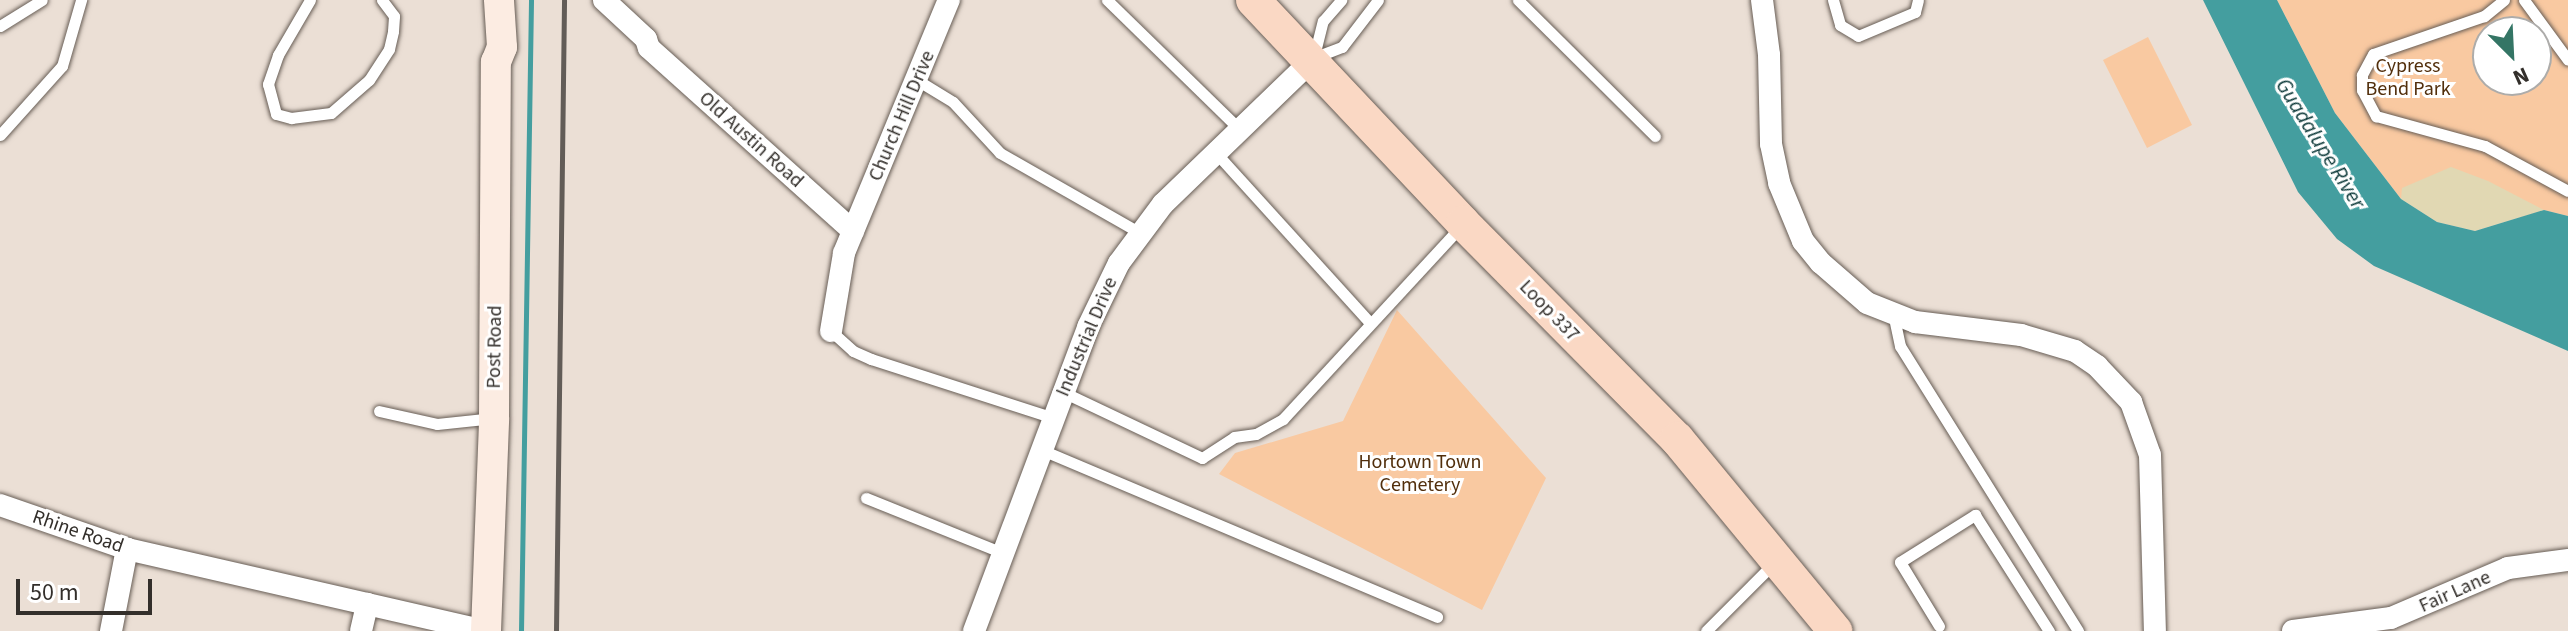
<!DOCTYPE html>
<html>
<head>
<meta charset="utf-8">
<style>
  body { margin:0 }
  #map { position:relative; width:2568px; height:631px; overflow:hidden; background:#ebdfd5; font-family:"Source Sans 3",sans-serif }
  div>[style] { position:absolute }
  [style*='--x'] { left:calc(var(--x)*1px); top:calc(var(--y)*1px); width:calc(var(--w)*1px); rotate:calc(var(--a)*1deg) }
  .green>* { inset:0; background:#f9c9a1 }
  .sand>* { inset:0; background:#e1d8b3 }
  .water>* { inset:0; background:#449e9f }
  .stream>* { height:5px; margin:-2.5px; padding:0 2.5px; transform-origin:2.5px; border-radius:2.5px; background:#449e9f }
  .roads { filter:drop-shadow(0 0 2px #675d55) drop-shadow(0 0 2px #675d55) }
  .lane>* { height:11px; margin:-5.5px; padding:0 5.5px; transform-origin:5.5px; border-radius:5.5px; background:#fff }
  .street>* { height:22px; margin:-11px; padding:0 11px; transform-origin:11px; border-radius:11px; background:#fff }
  .secondary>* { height:30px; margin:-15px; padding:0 15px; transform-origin:15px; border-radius:15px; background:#fcece2 }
  .primary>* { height:34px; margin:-17px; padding:0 17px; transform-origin:17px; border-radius:17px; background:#fad8c4 }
  .rail>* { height:5px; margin:-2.5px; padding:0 2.5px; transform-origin:2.5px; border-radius:2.5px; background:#625c57 }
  span { translate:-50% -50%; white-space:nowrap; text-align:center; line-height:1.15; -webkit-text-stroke:6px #fff; paint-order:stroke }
  .park-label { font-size:20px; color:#522f0c }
  .street-label { font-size:20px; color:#332f2b }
  .water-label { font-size:22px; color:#0d3939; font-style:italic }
  .north { position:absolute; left:2472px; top:16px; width:80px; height:80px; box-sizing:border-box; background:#fff; border:2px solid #adacaa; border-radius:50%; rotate:156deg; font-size:22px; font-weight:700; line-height:32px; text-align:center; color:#332f2b }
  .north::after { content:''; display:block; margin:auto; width:28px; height:36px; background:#347565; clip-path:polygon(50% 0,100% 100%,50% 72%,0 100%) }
  .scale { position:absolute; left:16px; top:579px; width:136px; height:36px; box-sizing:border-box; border:4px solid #332f2b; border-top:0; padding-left:10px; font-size:24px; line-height:28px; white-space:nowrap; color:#332f2b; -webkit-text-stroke:6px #fff; paint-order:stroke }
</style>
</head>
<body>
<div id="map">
  <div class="green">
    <i style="clip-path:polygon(evenodd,2277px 0,2568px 0,2568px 216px,2544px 210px,2521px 217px,2401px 199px,2335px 113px,2277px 0,2488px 32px,2536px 32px,2536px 80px,2488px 80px,2488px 32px)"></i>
    <i style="clip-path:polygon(2148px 37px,2192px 125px,2147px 148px,2103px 60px)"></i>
    <i style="clip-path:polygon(1397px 310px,1546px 478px,1482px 610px,1219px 474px,1235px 453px,1343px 421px)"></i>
  </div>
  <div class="sand">
    <i style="clip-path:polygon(2451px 167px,2488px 181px,2544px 210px,2475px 231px,2437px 222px,2401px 199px,2402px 188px)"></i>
  </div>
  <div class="water">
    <i style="clip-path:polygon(2203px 0,2277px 0,2335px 113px,2401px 199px,2437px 222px,2475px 231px,2544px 210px,2568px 216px,2568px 351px,2374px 266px,2337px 239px,2298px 192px)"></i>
  </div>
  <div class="stream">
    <i style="--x:521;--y:631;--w:631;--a:-89.09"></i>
  </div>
  <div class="roads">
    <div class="lane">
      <i style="--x:310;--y:0;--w:64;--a:120.2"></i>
      <i style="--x:278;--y:55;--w:31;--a:109"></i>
      <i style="--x:268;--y:84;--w:31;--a:75"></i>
      <i style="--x:276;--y:114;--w:16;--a:15"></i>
      <i style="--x:291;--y:118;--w:40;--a:-7.1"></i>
      <i style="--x:331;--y:113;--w:50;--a:-41"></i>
      <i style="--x:369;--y:80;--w:37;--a:-57"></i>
      <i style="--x:389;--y:49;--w:18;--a:-77"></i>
      <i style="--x:393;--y:31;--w:15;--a:-86"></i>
      <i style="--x:394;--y:16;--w:20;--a:-127"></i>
      <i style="--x:1107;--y:0;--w:186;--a:44.3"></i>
      <i style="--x:1518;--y:0;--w:193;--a:44.8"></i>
      <i style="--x:1833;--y:0;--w:26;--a:74"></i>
      <i style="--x:1840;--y:25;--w:21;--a:31"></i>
      <i style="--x:1858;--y:36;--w:62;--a:-22.8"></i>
      <i style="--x:1915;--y:12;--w:12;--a:-76"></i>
      <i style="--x:2504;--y:0;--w:26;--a:141"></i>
      <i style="--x:2484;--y:16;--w:117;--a:161.1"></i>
      <i style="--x:2373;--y:54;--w:24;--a:118"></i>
      <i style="--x:2362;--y:75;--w:15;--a:90"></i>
      <i style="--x:2362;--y:90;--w:30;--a:62"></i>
      <i style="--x:2376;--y:116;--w:113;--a:15.4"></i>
      <i style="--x:2485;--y:146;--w:94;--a:28.5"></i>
      <i style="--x:2524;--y:0;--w:74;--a:53.7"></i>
      <i style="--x:0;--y:26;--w:49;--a:-31.8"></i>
      <i style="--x:1314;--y:56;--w:36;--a:-76"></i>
      <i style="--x:1323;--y:21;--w:28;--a:-49"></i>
      <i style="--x:1313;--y:58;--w:31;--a:-21"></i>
      <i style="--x:1342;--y:47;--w:59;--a:-52.5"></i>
      <i style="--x:917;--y:80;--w:42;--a:31.4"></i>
      <i style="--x:953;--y:102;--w:69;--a:47.3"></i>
      <i style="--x:1000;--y:153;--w:161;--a:29.7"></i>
      <i style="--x:0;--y:135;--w:93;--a:-48.1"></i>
      <i style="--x:62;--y:66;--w:69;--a:-73.9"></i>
      <i style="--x:1216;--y:153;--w:229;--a:47.8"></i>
      <i style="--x:1893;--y:313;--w:34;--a:78"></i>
      <i style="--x:1900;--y:346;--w:336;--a:58"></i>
      <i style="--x:831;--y:331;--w:30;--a:42"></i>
      <i style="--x:853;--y:351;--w:20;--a:24"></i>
      <i style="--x:871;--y:359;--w:192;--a:17.9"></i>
      <i style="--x:1063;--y:392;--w:154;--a:25.4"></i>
      <i style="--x:1202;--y:458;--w:38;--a:-33"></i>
      <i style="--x:1234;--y:437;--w:22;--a:-8"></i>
      <i style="--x:1256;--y:434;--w:31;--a:-29"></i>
      <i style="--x:1283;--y:419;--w:263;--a:-47.3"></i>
      <i style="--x:379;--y:411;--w:59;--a:12.6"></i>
      <i style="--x:437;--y:424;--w:57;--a:-6"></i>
      <i style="--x:1042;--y:450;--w:429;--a:22.9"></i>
      <i style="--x:866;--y:498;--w:148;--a:21.9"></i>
      <i style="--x:1939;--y:626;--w:75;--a:-121.4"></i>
      <i style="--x:1900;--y:562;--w:89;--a:-32.1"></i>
      <i style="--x:1975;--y:515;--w:138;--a:57.5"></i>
      <i style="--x:1706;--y:631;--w:96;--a:-45"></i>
    </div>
    <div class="street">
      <i style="--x:604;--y:0;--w:57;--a:42.9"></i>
      <i style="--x:646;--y:39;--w:9;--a:72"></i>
      <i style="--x:649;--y:48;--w:274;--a:41.9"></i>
      <i style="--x:1762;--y:0;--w:55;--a:82.7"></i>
      <i style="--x:1769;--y:55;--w:89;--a:88.7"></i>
      <i style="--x:1771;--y:144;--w:40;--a:78"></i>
      <i style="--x:1779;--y:183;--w:63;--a:67.5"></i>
      <i style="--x:1803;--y:241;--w:28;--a:51"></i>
      <i style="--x:1821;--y:263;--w:61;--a:41"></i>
      <i style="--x:1867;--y:303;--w:52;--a:21.6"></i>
      <i style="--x:1915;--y:322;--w:107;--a:7"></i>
      <i style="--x:2021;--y:335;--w:56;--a:16.5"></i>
      <i style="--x:2075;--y:351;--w:27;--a:34"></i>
      <i style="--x:2097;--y:366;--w:50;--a:46.6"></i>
      <i style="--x:2131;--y:402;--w:56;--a:70.3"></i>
      <i style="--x:2150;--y:455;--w:176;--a:88.4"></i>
      <i style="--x:831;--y:331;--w:79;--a:-80.5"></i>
      <i style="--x:844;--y:253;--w:274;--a:-67.5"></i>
      <i style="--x:0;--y:505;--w:134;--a:19.1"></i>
      <i style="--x:127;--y:549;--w:366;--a:12.9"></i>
      <i style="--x:111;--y:631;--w:84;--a:-79"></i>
      <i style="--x:361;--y:631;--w:28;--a:-77"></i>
      <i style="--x:974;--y:631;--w:325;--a:-69.4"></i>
      <i style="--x:1088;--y:327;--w:71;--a:-64.2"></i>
      <i style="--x:1119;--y:263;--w:74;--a:-53.3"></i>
      <i style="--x:1163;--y:204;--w:209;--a:-44"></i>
      <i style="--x:2293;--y:631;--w:99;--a:-7.6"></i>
      <i style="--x:2391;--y:618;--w:127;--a:-23.1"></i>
      <i style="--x:2508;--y:568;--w:61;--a:-7.6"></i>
    </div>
    <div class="secondary">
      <i style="--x:486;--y:631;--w:213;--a:-87.8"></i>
      <i style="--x:494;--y:418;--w:356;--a:-89.7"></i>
      <i style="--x:496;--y:62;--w:16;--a:-68"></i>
      <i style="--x:502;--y:47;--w:47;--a:-93.7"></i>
    </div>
    <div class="primary">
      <i style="--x:1253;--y:0;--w:306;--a:46.7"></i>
      <i style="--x:1463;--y:223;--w:304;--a:45.3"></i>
      <i style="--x:1677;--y:439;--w:249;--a:50.5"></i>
    </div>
  </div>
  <div class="rail">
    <i style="--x:556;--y:631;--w:631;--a:-89.27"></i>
  </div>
  <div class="park-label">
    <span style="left:2408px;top:78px">Cypress<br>Bend Park</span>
    <span style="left:1420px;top:474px">Hortown Town<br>Cemetery</span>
  </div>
  <div class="street-label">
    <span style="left:902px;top:116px;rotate:-67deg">Church Hill Drive</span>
    <span style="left:751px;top:140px;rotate:42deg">Old Austin Road</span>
    <span style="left:1549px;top:311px;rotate:46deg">Loop 337</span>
    <span style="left:1087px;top:337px;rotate:-67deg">Industrial Drive</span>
    <span style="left:495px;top:347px;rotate:-89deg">Post Road</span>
    <span style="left:78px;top:532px;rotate:19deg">Rhine Road</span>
    <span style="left:2455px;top:592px;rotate:-24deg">Fair Lane</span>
  </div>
  <div class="water-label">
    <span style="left:2320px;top:144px;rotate:58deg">Guadalupe River</span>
  </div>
  <div class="north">N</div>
  <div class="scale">50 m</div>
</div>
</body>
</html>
